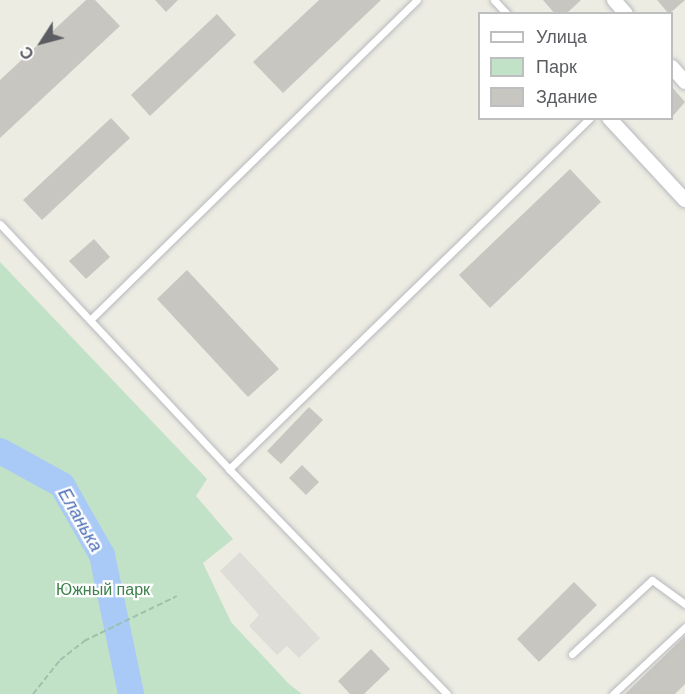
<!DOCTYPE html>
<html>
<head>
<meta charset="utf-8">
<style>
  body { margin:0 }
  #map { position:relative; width:685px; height:694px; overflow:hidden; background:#ecece3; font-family:Arial,sans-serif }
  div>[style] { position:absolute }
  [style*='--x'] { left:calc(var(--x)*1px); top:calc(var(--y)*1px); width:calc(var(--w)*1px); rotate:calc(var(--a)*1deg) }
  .industrial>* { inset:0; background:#deddd7 }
  .green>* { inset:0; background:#c2e2c7 }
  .river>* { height:26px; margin:-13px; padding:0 13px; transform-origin:13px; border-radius:13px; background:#a9c9f6 }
  .building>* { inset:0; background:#c8c6c0 }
  .path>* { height:2px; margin-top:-1px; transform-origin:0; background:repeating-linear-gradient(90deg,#9cc2ad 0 6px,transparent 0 9px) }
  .roads { filter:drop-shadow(0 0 2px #b8b9be) drop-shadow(0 0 2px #b8b9be) }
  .service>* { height:7px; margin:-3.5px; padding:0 3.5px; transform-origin:3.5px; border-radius:3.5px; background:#fff }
  .minor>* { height:14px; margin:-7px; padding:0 7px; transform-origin:7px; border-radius:7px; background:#fff }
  span { translate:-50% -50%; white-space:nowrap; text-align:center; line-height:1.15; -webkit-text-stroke:4.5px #fff; paint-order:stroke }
  .park-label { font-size:16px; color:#3d804b }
  .water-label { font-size:18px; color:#4f71b7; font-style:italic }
  .legend { position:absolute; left:478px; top:12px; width:195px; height:108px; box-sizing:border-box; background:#fff; border:2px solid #bdbec0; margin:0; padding:8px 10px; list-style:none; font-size:18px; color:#5b5d62 }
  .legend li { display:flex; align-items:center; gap:12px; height:30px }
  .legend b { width:30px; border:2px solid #bdbec0 }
  .north { position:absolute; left:12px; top:12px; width:60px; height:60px; -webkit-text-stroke:4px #fff; paint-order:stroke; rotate:234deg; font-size:16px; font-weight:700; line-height:24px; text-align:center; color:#5b5d62 }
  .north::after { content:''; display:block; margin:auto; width:21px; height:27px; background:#5b5d62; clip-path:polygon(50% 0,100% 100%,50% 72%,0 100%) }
</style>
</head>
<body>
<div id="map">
  <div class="industrial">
    <i style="clip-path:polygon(240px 552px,320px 638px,299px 658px,287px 646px,277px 655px,249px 626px,259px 615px,220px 571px)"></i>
  </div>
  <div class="green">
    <i style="clip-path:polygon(0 262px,207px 479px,196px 496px,233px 539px,203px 563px,231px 622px,289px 684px,302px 694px,0 694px)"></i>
  </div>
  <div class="river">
    <i style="--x:0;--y:451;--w:71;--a:28.7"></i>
    <i style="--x:62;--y:485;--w:81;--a:60.3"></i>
    <i style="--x:102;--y:555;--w:142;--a:78.2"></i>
  </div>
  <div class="building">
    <i style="clip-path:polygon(86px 0,95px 0,120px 26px,0 138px,0 80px)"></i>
    <i style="clip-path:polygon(155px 0,178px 0,166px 12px)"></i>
    <i style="clip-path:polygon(319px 0,381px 0,283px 93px,253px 62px)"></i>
    <i style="clip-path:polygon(543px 0,581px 0,566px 14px,555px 14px)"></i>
    <i style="clip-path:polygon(657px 0,685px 0,669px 14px)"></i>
    <i style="clip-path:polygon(217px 14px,236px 35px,150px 116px,131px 95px)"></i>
    <i style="clip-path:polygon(672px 87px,685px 102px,672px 117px)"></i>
    <i style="clip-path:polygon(111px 118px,130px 138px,42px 220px,23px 200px)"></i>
    <i style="clip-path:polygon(570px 169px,601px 202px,490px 308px,459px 275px)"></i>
    <i style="clip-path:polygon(94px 239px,110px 257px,86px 279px,69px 261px)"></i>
    <i style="clip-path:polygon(187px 270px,279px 369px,248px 397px,157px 299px)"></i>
    <i style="clip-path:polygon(309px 407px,323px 420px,281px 464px,267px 451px)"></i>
    <i style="clip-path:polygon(302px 465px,319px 482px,306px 495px,289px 478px)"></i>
    <i style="clip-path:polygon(574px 582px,597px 605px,539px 662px,517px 639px)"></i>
    <i style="clip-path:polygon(685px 636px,685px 684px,675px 694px,625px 694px)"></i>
    <i style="clip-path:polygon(371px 649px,390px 669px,364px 694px,350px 694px,338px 681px)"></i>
  </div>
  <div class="path">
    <i style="--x:33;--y:694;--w:43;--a:-51.5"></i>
    <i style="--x:60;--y:660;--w:31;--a:-38"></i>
    <i style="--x:84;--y:641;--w:103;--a:-25.8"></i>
  </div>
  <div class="roads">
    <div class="service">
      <i style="--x:494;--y:0;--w:19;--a:47"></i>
      <i style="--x:0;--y:224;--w:335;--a:46.9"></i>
      <i style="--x:229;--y:469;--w:313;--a:45.9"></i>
      <i style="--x:91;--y:319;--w:456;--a:-44.4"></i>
      <i style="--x:229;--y:469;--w:504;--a:-44.2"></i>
      <i style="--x:572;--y:654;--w:109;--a:-42.8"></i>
      <i style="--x:652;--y:580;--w:41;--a:36"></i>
      <i style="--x:613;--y:694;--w:98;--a:-42.9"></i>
    </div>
    <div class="minor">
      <i style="--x:614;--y:0;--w:18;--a:49"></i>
      <i style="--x:672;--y:67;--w:20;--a:49"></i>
      <i style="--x:609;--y:118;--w:112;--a:47.2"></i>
    </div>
  </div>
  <div class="park-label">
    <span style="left:103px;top:590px">Южный парк</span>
  </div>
  <div class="water-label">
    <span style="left:80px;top:520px;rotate:60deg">Еланька</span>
  </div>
  <ul class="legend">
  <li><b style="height:8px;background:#fff"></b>Улица</li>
  <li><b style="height:16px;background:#c2e2c7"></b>Парк</li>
  <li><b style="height:16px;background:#c8c6c0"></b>Здание</li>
  </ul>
  <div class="north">С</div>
</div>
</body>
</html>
